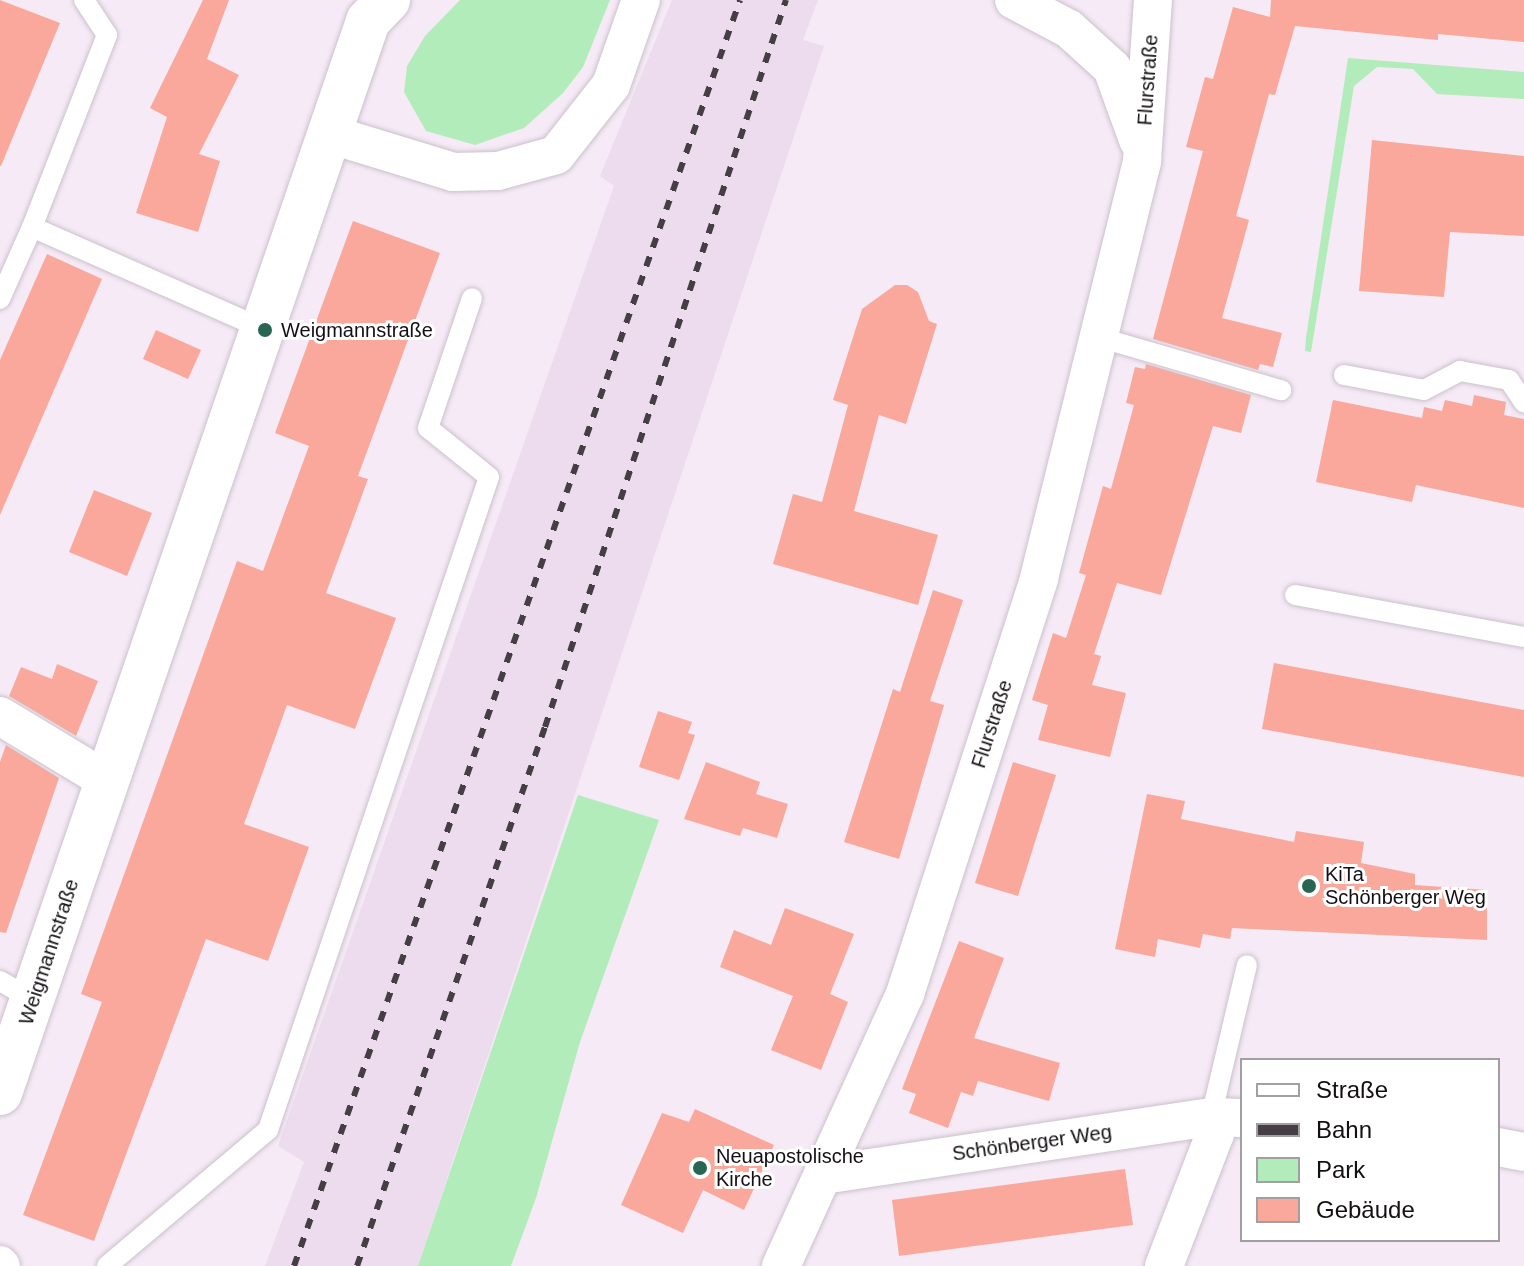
<!DOCTYPE html>
<html>
<head>
<meta charset="utf-8">
<style>
  body { margin:0 }
  #map { position:relative; width:1524px; height:1266px; overflow:hidden; background:#f5eaf6; font-family:Helvetica,sans-serif }
  div>[style] { position:absolute }
  [style*='--x'] { left:calc(var(--x)*1px); top:calc(var(--y)*1px); width:calc(var(--w)*1px); rotate:calc(var(--a)*1deg) }
  .built>* { inset:0; background:#eddcee }
  .green>* { inset:0; background:#b2ecba }
  .building>* { inset:0; background:#f9a89b }
  .roads { filter:drop-shadow(0 0 2px #cbc1cc) drop-shadow(0 0 2px #cbc1cc) }
  .lane>* { height:20px; margin:-10px; padding:0 10px; transform-origin:10px; border-radius:10px; background:#fff }
  .street>* { height:38px; margin:-19px; padding:0 19px; transform-origin:19px; border-radius:19px; background:#fff }
  .secondary>* { height:44px; margin:-22px; padding:0 22px; transform-origin:22px; border-radius:22px; background:#fff }
  .rail>* { height:6px; margin-top:-3px; transform-origin:0; background:repeating-linear-gradient(90deg,#453f45 0 10px,transparent 0 20px) }
  .dots>* { width:22px; height:22px; translate:-50% -50%; box-sizing:border-box; border:4px solid #fff; border-radius:50% }
  span { translate:-50% -50%; white-space:nowrap; text-align:center; line-height:1.15; -webkit-text-stroke:6px #fff; paint-order:stroke }
  .street-label { font-size:20px; color:#130f13 }
  .poi-label { font-size:20px; color:#130f13 }
  .left { translate:0 -50%; text-align:left }
  .legend { position:absolute; left:1240px; top:1058px; width:260px; height:184px; box-sizing:border-box; background:#fff; border:2px solid #a19fa1; margin:0; padding:10px 14px; list-style:none; font-size:24px; color:#130f13 }
  .legend li { display:flex; align-items:center; gap:16px; height:40px }
  .legend b { width:40px; border:2px solid #a19fa1 }
</style>
</head>
<body>
<div id="map">
  <div class="built">
    <i style="clip-path:polygon(672px 0,818px 0,803px 40px,824px 46px,418px 1266px,265px 1266px,304px 1162px,278px 1146px,614px 186px,600px 176px)"></i>
  </div>
  <div class="green">
    <i style="clip-path:polygon(460px 0,610px 0,583px 67px,563px 93px,524px 128px,475px 145px,426px 131px,404px 92px,407px 66px,425px 36px)"></i>
    <i style="clip-path:polygon(1348px 58px,1524px 72px,1524px 99px,1437px 94px,1413px 69px,1377px 67px,1354px 86px,1311px 352px,1305px 351px,1306px 338px)"></i>
    <i style="clip-path:polygon(578px 795px,659px 820px,580px 1042px,536px 1198px,511px 1266px,418px 1266px)"></i>
  </div>
  <div class="building">
    <i style="clip-path:polygon(0 0,60px 23px,1px 166px,0 166px)"></i>
    <i style="clip-path:polygon(203px 0,229px 0,207px 59px,239px 75px,199px 154px,220px 161px,198px 232px,136px 213px,167px 117px,150px 108px)"></i>
    <i style="clip-path:polygon(1271px 0,1524px 0,1524px 42px,1438px 34px,1438px 40px,1295px 26px,1275px 95px,1269px 94px,1236px 216px,1249px 220px,1222px 318px,1282px 333px,1273px 367px,1260px 364px,1258px 370px,1153px 339px,1203px 151px,1186px 147px,1205px 77px,1213px 79px,1233px 7px,1270px 17px)"></i>
    <i style="clip-path:polygon(1372px 140px,1524px 156px,1524px 236px,1450px 232px,1444px 297px,1359px 291px)"></i>
    <i style="clip-path:polygon(353px 221px,440px 253px,358px 476px,368px 479px,326px 593px,396px 618px,355px 729px,287px 705px,244px 824px,309px 847px,268px 961px,206px 939px,94px 1241px,23px 1215px,102px 1002px,81px 994px,237px 561px,263px 571px,309px 446px,275px 433px)"></i>
    <i style="clip-path:polygon(47px 254px,102px 279px,0 515px,0 360px)"></i>
    <i style="clip-path:polygon(895px 285px,907px 285px,918px 292px,929px 321px,937px 324px,906px 424px,879px 415px,854px 511px,938px 535px,918px 605px,773px 564px,793px 494px,822px 502px,848px 405px,833px 400px,862px 309px)"></i>
    <i style="clip-path:polygon(156px 330px,201px 350px,188px 379px,143px 359px)"></i>
    <i style="clip-path:polygon(1146px 364px,1251px 395px,1241px 433px,1213px 426px,1161px 595px,1117px 583px,1094px 654px,1101px 656px,1092px 685px,1126px 693px,1110px 757px,1038px 740px,1048px 705px,1032px 700px,1053px 633px,1066px 638px,1086px 575px,1079px 573px,1103px 486px,1111px 489px,1134px 405px,1126px 403px,1135px 367px,1145px 369px)"></i>
    <i style="clip-path:polygon(1474px 395px,1506px 402px,1504px 415px,1524px 419px,1524px 508px,1416px 485px,1412px 502px,1316px 482px,1333px 400px,1422px 418px,1424px 407px,1442px 411px,1445px 400px,1472px 406px)"></i>
    <i style="clip-path:polygon(94px 490px,152px 513px,127px 576px,69px 552px)"></i>
    <i style="clip-path:polygon(933px 590px,963px 600px,930px 701px,944px 705px,899px 859px,844px 842px,893px 689px,900px 692px)"></i>
    <i style="clip-path:polygon(1274px 663px,1524px 710px,1524px 777px,1262px 729px)"></i>
    <i style="clip-path:polygon(57px 664px,98px 681px,76px 736px,9px 696px,21px 667px,52px 679px)"></i>
    <i style="clip-path:polygon(658px 711px,692px 722px,688px 733px,695px 735px,679px 780px,639px 767px)"></i>
    <i style="clip-path:polygon(6px 745px,59px 778px,6px 933px,0 932px,0 762px)"></i>
    <i style="clip-path:polygon(706px 762px,760px 782px,756px 794px,788px 804px,777px 838px,743px 828px,740px 836px,684px 819px)"></i>
    <i style="clip-path:polygon(1013px 762px,1056px 775px,1018px 896px,975px 883px)"></i>
    <i style="clip-path:polygon(1147px 794px,1185px 801px,1181px 819px,1294px 842px,1296px 831px,1364px 842px,1361px 863px,1415px 874px,1415px 885px,1487px 890px,1487px 940px,1232px 928px,1230px 939px,1203px 934px,1200px 948px,1158px 939px,1155px 957px,1115px 949px)"></i>
    <i style="clip-path:polygon(785px 908px,854px 934px,830px 994px,848px 1002px,821px 1070px,771px 1050px,793px 996px,720px 967px,734px 930px,771px 945px)"></i>
    <i style="clip-path:polygon(959px 941px,1004px 958px,974px 1038px,1060px 1063px,1049px 1101px,978px 1081px,973px 1096px,961px 1092px,948px 1128px,909px 1113px,916px 1094px,902px 1089px)"></i>
    <i style="clip-path:polygon(695px 1109px,774px 1145px,744px 1210px,703px 1190px,683px 1233px,621px 1205px,662px 1113px,689px 1122px)"></i>
    <i style="clip-path:polygon(1125px 1169px,1133px 1225px,899px 1256px,892px 1200px)"></i>
  </div>
  <div class="roads">
    <div class="lane">
      <i style="--x:84;--y:0;--w:42;--a:56.7"></i>
      <i style="--x:107;--y:35;--w:206;--a:111.3"></i>
      <i style="--x:32;--y:227;--w:255;--a:23.8"></i>
      <i style="--x:0;--y:299;--w:79;--a:-66"></i>
      <i style="--x:1098;--y:337;--w:191;--a:16.2"></i>
      <i style="--x:1344;--y:375;--w:81;--a:10.6"></i>
      <i style="--x:1424;--y:390;--w:41;--a:-27.8"></i>
      <i style="--x:1460;--y:371;--w:50;--a:10.4"></i>
      <i style="--x:1509;--y:380;--w:27;--a:56"></i>
      <i style="--x:1295;--y:595;--w:233;--a:10.4"></i>
      <i style="--x:0;--y:981;--w:39;--a:30"></i>
      <i style="--x:1211;--y:1117;--w:156;--a:-76.7"></i>
      <i style="--x:107;--y:1266;--w:211;--a:-40.2"></i>
      <i style="--x:268;--y:1130;--w:689;--a:-71.3"></i>
      <i style="--x:489;--y:477;--w:78;--a:-141.2"></i>
      <i style="--x:428;--y:428;--w:137;--a:-71.3"></i>
    </div>
    <div class="street">
      <i style="--x:1014;--y:0;--w:62;--a:27.8"></i>
      <i style="--x:1069;--y:29;--w:58;--a:42.2"></i>
      <i style="--x:1112;--y:68;--w:77;--a:70.1"></i>
      <i style="--x:329;--y:134;--w:130;--a:17"></i>
      <i style="--x:453;--y:172;--w:45;--a:-1.3"></i>
      <i style="--x:498;--y:171;--w:60;--a:-15.4"></i>
      <i style="--x:556;--y:155;--w:89;--a:-51.8"></i>
      <i style="--x:611;--y:85;--w:90;--a:-70.6"></i>
      <i style="--x:0;--y:716;--w:124;--a:31.1"></i>
      <i style="--x:1498;--y:1147;--w:26;--a:11"></i>
      <i style="--x:823;--y:1175;--w:392;--a:-8.5"></i>
      <i style="--x:1211;--y:1117;--w:31;--a:2"></i>
      <i style="--x:0;--y:1265;--w:1;--a:45"></i>
      <i style="--x:781;--y:1266;--w:299;--a:-65.5"></i>
      <i style="--x:905;--y:994;--w:437;--a:-72.1"></i>
      <i style="--x:1039;--y:578;--w:430;--a:-76.1"></i>
      <i style="--x:1142;--y:161;--w:161;--a:-86.1"></i>
      <i style="--x:1164;--y:1266;--w:142;--a:-68.9"></i>
      <i style="--x:1215;--y:1134;--w:17;--a:-103"></i>
    </div>
    <div class="secondary">
      <i style="--x:0;--y:1093;--w:1133;--a:-71.05"></i>
      <i style="--x:368;--y:21;--w:29;--a:-46"></i>
    </div>
  </div>
  <div class="rail">
    <i style="--x:294;--y:1266;--w:1342;--a:-70.59"></i>
    <i style="--x:357;--y:1266;--w:571;--a:-70.77"></i>
    <i style="--x:545;--y:727;--w:766;--a:-71.66"></i>
  </div>
  <div class="dots">
    <i style="left:265px;top:330px;background:#286653"></i>
    <i style="left:1309px;top:886px;background:#286653"></i>
    <i style="left:700px;top:1168px;background:#286653"></i>
  </div>
  <div class="street-label">
    <span style="left:1148px;top:80px;rotate:-86deg">Flurstraße</span>
    <span style="left:992px;top:724px;rotate:-72deg">Flurstraße</span>
    <span style="left:49px;top:952px;rotate:-72deg">Weigmannstraße</span>
    <span style="left:1032px;top:1143px;rotate:-8deg">Schönberger Weg</span>
  </div>
  <div class="poi-label">
    <span class="left" style="left:281px;top:330px">Weigmannstraße</span>
    <span class="left" style="left:1325px;top:886px">KiTa<br>Schönberger Weg</span>
    <span class="left" style="left:716px;top:1168px">Neuapostolische<br>Kirche</span>
  </div>
  <ul class="legend">
  <li><b style="height:10px;background:#fff"></b>Straße</li>
  <li><b style="height:10px;background:#453f45"></b>Bahn</li>
  <li><b style="height:22px;background:#b2ecba"></b>Park</li>
  <li><b style="height:22px;background:#f9a89b"></b>Gebäude</li>
  </ul>
</div>
</body>
</html>
